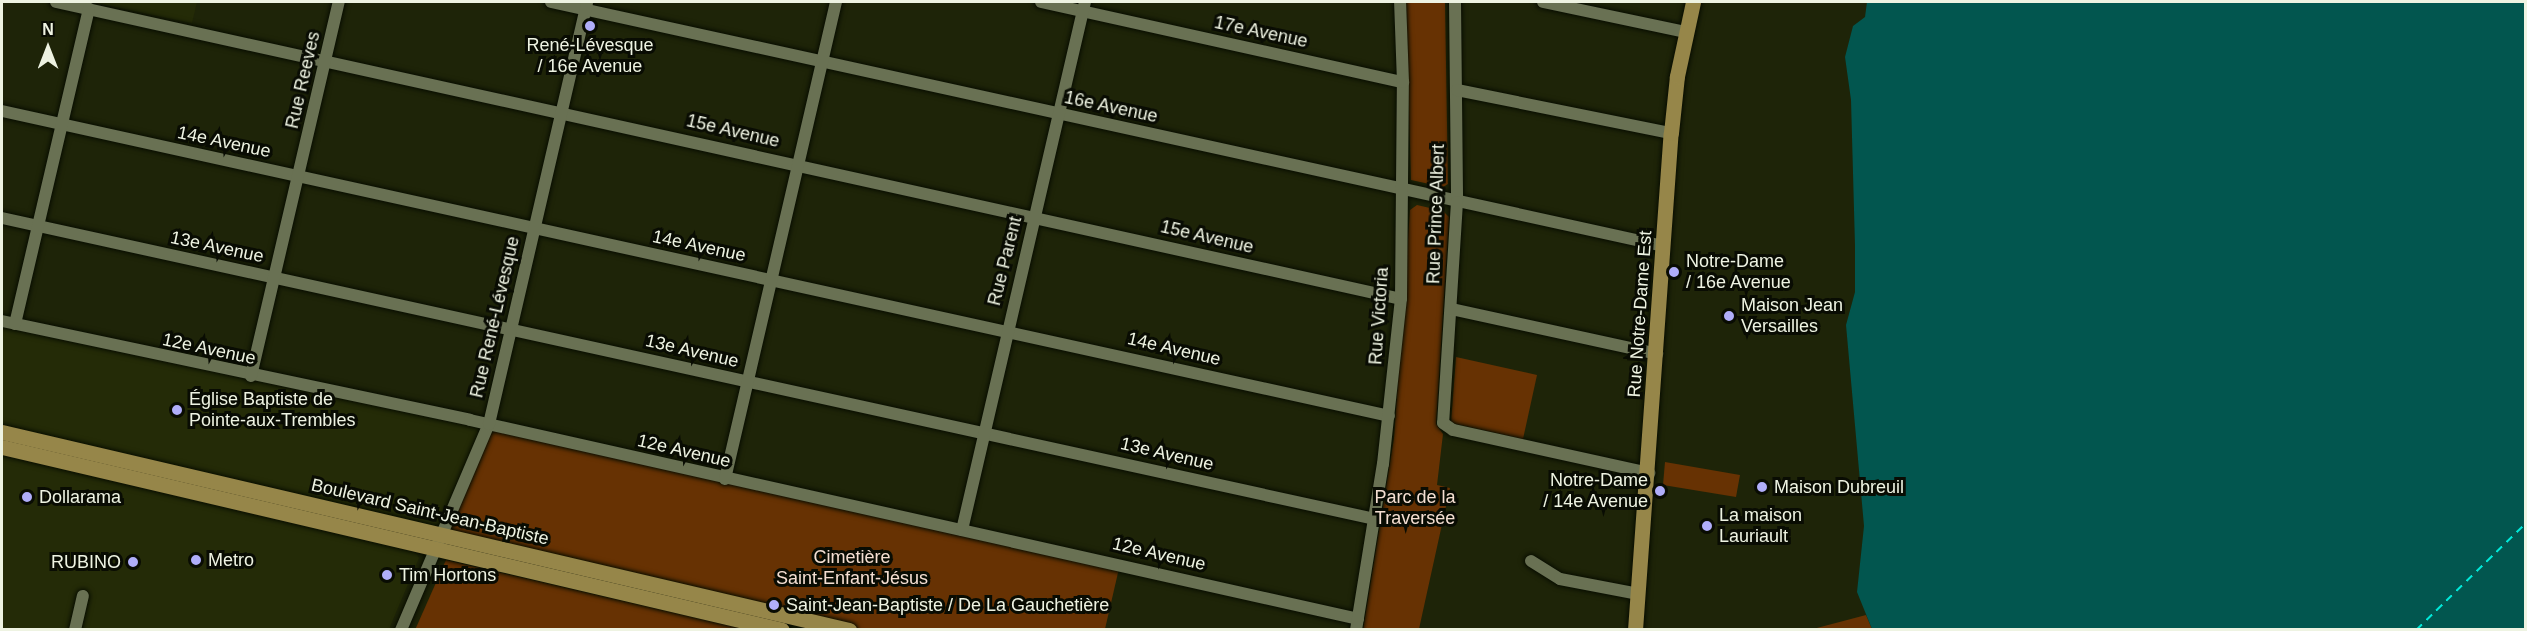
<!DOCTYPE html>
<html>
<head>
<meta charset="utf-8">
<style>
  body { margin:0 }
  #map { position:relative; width:2527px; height:631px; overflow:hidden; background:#1e2408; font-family:Arial,sans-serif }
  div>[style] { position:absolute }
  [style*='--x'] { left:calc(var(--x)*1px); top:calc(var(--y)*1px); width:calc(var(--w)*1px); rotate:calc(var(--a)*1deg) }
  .built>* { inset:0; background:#242b07 }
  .green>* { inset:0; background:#673203 }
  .water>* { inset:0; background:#02564f }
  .ferry>* { height:1.5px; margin-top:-0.75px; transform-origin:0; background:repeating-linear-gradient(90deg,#00eada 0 8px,transparent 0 14px) }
  .roads { filter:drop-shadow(0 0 2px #080d00) drop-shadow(0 0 2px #080d00) }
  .minor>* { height:12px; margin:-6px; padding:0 6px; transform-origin:6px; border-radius:6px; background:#697153 }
  .major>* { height:15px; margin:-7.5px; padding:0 7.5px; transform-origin:7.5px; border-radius:7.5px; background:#968649 }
  .dots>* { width:16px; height:16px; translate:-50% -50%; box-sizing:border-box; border:3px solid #090c03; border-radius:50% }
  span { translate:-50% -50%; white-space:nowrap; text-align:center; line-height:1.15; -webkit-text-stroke:6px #090c03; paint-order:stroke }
  .street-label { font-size:18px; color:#eef3e2 }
  .poi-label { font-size:18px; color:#eef3e2 }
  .left { translate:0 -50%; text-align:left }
  .right { translate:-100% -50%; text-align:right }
  .park-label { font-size:18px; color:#f5dfd2 }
  .frame { position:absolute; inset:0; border:3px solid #eef3e2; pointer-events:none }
  .north { position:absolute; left:18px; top:18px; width:60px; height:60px; -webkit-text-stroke:4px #090c03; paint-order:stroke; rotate:0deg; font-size:16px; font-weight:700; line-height:24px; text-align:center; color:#eef3e2 }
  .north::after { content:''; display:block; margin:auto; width:21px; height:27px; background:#eef3e2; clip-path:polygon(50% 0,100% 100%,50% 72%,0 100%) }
</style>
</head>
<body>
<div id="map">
  <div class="built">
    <i style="clip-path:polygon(91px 2px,197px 2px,192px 23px)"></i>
    <i style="clip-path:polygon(2px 319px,489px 424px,443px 535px,2px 432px)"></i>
    <i style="clip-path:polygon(2px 447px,267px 509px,416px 553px,419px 558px,389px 629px,2px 630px)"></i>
  </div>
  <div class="green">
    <i style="clip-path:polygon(1406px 2px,1445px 2px,1448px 184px,1443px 187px,1411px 180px)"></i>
    <i style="clip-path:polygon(1417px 205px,1443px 211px,1449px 217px,1436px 424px,1443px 434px,1437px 485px,1450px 488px,1419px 629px,1363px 630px,1394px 438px,1410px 210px)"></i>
    <i style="clip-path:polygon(1456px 357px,1537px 375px,1523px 439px,1451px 423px)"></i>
    <i style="clip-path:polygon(489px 424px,1120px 564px,1105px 629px,849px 630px,443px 535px)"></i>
    <i style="clip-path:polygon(1665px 462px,1740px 475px,1736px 497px,1663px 485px)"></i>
    <i style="clip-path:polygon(446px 560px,744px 629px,415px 630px)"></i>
    <i style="clip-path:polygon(1866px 615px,1872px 629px,1813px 629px)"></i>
  </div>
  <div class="water">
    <i style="clip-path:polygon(1867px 2px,2525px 2px,2525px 629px,1872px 629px,1857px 592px,1864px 526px,1846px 325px,1855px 292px,1855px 246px,1851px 100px,1845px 57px,1853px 26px,1865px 17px)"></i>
  </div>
  <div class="ferry">
    <i style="--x:2416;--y:630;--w:153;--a:-44.2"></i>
  </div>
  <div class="roads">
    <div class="minor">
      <i style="--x:56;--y:2;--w:1377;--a:12.45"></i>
      <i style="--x:551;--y:2;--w:1139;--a:12.37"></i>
      <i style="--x:1041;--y:2;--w:371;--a:12.5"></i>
      <i style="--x:1455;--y:2;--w:200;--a:89.4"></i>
      <i style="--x:1457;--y:202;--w:221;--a:93.6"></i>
      <i style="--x:1443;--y:423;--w:12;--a:35"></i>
      <i style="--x:1453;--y:430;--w:201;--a:12.4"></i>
      <i style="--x:1543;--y:2;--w:145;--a:11.9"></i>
      <i style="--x:1457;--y:90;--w:218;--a:11.4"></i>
      <i style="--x:2;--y:111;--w:1420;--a:12.4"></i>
      <i style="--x:2;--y:218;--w:1406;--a:12.37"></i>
      <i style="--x:1451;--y:309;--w:211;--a:12.3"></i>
      <i style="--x:2;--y:321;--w:478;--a:11.9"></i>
      <i style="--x:470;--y:420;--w:910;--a:12.63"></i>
      <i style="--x:15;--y:324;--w:324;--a:-76.8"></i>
      <i style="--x:251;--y:376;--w:384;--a:-76.8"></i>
      <i style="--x:725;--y:479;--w:490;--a:-76.9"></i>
      <i style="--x:962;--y:530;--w:542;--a:-76.89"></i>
      <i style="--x:1531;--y:561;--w:34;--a:32"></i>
      <i style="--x:1560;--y:579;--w:80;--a:10.8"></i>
      <i style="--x:75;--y:630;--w:35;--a:-77"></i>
      <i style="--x:401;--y:630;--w:224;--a:-66.9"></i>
      <i style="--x:489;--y:424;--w:432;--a:-76.9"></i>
      <i style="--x:1356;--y:630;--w:168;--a:-80.8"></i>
      <i style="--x:1383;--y:464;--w:166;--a:-83.8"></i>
      <i style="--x:1401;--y:299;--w:217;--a:-89.5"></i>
      <i style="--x:1403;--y:82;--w:80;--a:-92.1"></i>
    </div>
    <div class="major">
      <i style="--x:2;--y:432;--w:870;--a:13.16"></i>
      <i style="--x:2;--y:447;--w:801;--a:13.2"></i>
      <i style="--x:1635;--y:630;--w:498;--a:-85.9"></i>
      <i style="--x:1671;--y:133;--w:57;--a:-84"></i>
      <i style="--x:1677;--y:76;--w:76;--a:-77.8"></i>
    </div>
  </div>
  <div class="dots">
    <i style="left:590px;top:26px;background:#b0aefa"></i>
    <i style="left:1674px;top:272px;background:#b0aefa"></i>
    <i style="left:1729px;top:316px;background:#b0aefa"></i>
    <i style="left:177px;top:410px;background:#b0aefa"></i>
    <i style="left:1762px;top:487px;background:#b0aefa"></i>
    <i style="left:1660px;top:491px;background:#b0aefa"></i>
    <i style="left:27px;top:497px;background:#b0aefa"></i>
    <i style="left:1707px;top:526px;background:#b0aefa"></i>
    <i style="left:196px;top:560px;background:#b0aefa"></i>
    <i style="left:133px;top:562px;background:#b0aefa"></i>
    <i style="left:387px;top:575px;background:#b0aefa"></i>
    <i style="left:774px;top:605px;background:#b0aefa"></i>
  </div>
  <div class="street-label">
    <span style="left:1261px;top:32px;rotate:12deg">17e Avenue</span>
    <span style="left:303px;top:80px;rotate:-77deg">Rue Reeves</span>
    <span style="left:1111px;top:107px;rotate:12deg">16e Avenue</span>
    <span style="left:733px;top:131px;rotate:13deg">15e Avenue</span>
    <span style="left:224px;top:142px;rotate:12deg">14e Avenue</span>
    <span style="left:1436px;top:214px;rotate:-88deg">Rue Prince Albert</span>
    <span style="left:1207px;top:237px;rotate:13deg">15e Avenue</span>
    <span style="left:699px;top:246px;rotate:12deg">14e Avenue</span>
    <span style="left:217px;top:247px;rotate:12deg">13e Avenue</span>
    <span style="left:1005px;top:261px;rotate:-76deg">Rue Parent</span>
    <span style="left:1640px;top:314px;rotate:-86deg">Rue Notre-Dame Est</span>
    <span style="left:1379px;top:316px;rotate:-86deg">Rue Victoria</span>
    <span style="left:495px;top:317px;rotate:-77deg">Rue René-Lévesque</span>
    <span style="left:209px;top:349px;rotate:12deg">12e Avenue</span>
    <span style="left:1174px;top:349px;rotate:13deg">14e Avenue</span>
    <span style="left:692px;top:351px;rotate:13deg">13e Avenue</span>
    <span style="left:684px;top:451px;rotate:13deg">12e Avenue</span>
    <span style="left:1167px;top:454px;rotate:13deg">13e Avenue</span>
    <span style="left:430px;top:512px;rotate:13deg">Boulevard Saint-Jean-Baptiste</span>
    <span style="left:1159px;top:554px;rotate:13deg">12e Avenue</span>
  </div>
  <div class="poi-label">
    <span style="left:590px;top:56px">René-Lévesque<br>/ 16e Avenue</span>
    <span class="left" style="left:1686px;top:272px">Notre-Dame<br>/ 16e Avenue</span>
    <span class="left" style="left:1741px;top:316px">Maison Jean<br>Versailles</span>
    <span class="left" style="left:189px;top:410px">Église Baptiste de<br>Pointe-aux-Trembles</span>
    <span class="right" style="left:1648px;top:491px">Notre-Dame<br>/ 14e Avenue</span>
    <span class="left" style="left:1774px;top:487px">Maison Dubreuil</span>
    <span class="left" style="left:39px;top:497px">Dollarama</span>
    <span class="left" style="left:1719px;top:526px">La maison<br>Lauriault</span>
    <span class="left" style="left:208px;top:560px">Metro</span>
    <span class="right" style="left:121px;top:562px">RUBINO</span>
    <span class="left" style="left:399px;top:575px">Tim Hortons</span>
    <span class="left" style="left:786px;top:605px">Saint-Jean-Baptiste / De La Gauchetière</span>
  </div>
  <div class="park-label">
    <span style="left:1415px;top:508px">Parc de la<br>Traversée</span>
    <span style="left:852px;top:568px">Cimetière<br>Saint-Enfant-Jésus</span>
  </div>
  <div class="frame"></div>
  <div class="north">N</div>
</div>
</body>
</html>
